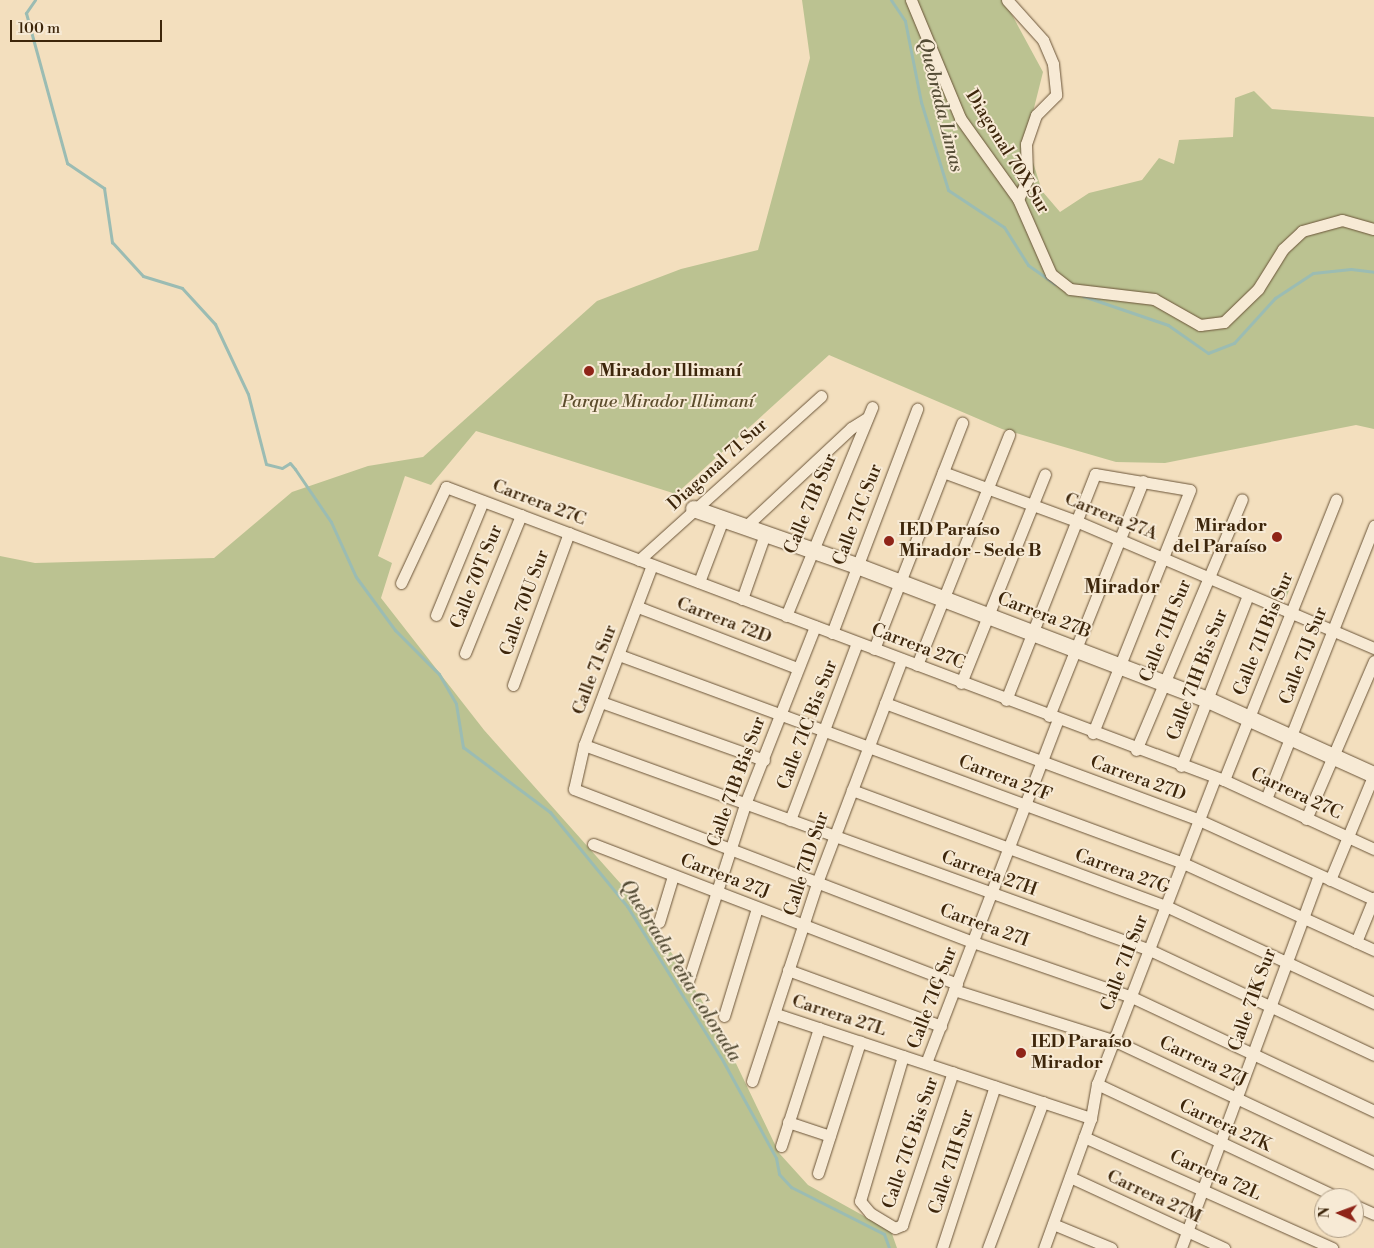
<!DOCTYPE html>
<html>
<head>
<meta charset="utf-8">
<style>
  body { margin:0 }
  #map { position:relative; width:1374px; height:1248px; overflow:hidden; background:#f3dfbe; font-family:"Libre Bodoni",serif }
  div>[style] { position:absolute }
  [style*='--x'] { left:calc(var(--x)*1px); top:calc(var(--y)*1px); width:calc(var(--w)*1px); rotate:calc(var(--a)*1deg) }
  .green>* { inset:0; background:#bbc291 }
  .stream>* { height:3px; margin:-1.5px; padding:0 1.5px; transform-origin:1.5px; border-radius:1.5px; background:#9bbcb3 }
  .roads { filter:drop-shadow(0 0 1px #6a5438) drop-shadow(0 0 1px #6a5438) }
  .street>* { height:11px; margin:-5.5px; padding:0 5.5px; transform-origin:5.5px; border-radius:5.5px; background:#f7ead5 }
  .secondary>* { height:16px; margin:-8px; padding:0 8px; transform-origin:8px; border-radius:8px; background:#f7ead5 }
  .dots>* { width:14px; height:14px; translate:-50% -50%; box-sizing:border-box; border:2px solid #f7ead5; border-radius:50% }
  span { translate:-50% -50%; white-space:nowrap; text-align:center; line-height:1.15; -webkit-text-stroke:4px #f7ead5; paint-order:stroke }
  .street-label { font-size:18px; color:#3d260b }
  .poi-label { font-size:18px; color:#3d260b; font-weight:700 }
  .left { translate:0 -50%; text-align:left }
  .right { translate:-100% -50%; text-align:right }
  .park-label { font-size:18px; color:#5c4d2c; font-style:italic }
  .water-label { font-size:19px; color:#544c35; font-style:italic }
  .neighbourhood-label { font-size:19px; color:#3d260b; font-weight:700 }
  .north { position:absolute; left:1314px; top:1188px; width:50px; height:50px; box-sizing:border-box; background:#f7ead5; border:1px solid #ad9c84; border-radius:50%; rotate:272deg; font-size:14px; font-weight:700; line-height:20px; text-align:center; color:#3d260b }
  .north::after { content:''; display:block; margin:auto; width:18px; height:22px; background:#8f2418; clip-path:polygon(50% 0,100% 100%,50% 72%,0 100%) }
  .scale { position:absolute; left:10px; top:20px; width:152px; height:22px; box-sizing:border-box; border:2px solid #3d260b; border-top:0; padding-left:6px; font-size:15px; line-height:18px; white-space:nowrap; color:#3d260b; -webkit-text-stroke:4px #f7ead5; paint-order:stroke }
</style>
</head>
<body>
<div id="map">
  <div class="green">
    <i style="clip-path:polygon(802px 0,1004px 0,1043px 72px,1026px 140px,1042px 191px,1060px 212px,1089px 193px,1142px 180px,1159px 158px,1174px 164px,1179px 140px,1233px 137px,1235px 98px,1254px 91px,1272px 109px,1374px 117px,1374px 429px,1356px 425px,1165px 463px,1116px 462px,1002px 429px,829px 355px,676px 494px,476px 431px,431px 485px,405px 476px,378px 556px,392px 563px,381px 598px,484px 730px,645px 911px,718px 1026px,779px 1153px,808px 1185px,891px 1231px,897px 1248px,0 1248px,0 556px,35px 563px,214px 558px,292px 492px,368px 466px,423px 457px,597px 301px,681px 269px,758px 250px,810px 58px)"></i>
    <i style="clip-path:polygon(1289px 576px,1294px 578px,1286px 598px,1284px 577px)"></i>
  </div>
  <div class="stream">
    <i style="--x:35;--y:0;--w:16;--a:125"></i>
    <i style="--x:26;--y:13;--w:156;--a:74.7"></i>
    <i style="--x:67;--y:163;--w:45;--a:34"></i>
    <i style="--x:104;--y:188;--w:55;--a:81.6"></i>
    <i style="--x:112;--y:242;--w:46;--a:47.6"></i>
    <i style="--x:143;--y:276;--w:41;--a:17.1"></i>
    <i style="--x:182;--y:288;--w:49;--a:47.5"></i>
    <i style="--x:215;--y:324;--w:77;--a:64.8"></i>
    <i style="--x:248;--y:394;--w:72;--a:75.6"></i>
    <i style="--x:266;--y:464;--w:16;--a:14"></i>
    <i style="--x:282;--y:468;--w:9;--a:-32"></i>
    <i style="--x:290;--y:463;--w:8;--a:50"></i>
    <i style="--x:295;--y:469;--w:64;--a:55.8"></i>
    <i style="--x:331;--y:522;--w:60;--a:65.6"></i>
    <i style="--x:356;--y:577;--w:66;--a:53.7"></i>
    <i style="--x:395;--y:630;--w:62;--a:45"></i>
    <i style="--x:439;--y:674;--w:34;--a:60"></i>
    <i style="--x:456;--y:704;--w:44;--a:80.8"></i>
    <i style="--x:463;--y:747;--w:109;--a:36.8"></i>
    <i style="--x:550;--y:812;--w:122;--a:50.7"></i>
    <i style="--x:627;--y:906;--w:182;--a:58.2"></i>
    <i style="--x:723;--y:1061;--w:111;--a:61.3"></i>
    <i style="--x:776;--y:1158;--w:16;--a:79"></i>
    <i style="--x:779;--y:1174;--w:18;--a:47"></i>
    <i style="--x:791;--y:1187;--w:104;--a:26.8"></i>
    <i style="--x:884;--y:1234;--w:15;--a:70"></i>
    <i style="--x:891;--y:0;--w:25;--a:56"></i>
    <i style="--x:905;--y:21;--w:83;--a:78.8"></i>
    <i style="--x:921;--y:102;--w:92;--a:72.9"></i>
    <i style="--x:948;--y:190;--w:67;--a:33.5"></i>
    <i style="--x:1004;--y:227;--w:45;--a:57.7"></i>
    <i style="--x:1028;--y:265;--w:33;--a:35"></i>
    <i style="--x:1083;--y:296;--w:90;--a:18.8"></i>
    <i style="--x:1168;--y:325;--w:49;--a:35"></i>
    <i style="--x:1208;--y:353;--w:28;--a:-21"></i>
    <i style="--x:1234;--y:343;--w:61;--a:-47.7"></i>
    <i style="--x:1275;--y:298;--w:45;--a:-33.3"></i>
    <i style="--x:1313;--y:273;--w:38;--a:-6"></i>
    <i style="--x:1351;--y:269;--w:23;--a:7"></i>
  </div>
  <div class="roads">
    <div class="street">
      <i style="--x:911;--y:0;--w:128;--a:67.4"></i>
      <i style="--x:960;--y:118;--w:100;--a:54.4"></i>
      <i style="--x:1018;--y:199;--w:82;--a:66.3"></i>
      <i style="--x:1051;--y:274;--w:24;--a:38"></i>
      <i style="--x:1070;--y:289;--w:85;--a:6.8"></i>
      <i style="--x:1154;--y:299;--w:53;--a:29.5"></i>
      <i style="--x:1200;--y:325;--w:24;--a:-7"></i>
      <i style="--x:1224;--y:322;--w:47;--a:-44.1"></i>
      <i style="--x:1258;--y:289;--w:47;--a:-58"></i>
      <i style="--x:1283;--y:249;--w:26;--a:-43"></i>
      <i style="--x:1302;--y:231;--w:41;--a:-15.4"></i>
      <i style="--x:1342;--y:220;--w:33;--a:16"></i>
      <i style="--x:1007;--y:0;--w:54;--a:48"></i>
      <i style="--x:1043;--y:40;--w:26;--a:67"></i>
      <i style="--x:1053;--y:64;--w:31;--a:84"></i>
      <i style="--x:1056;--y:95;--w:28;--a:135"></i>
      <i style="--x:1036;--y:115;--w:31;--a:109"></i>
      <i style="--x:1026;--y:144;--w:36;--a:88"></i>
      <i style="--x:1027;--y:180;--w:21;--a:115"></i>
      <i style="--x:943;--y:472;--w:142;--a:20.2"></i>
      <i style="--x:1076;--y:521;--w:324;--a:23.1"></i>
      <i style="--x:745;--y:527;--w:145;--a:-43"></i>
      <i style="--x:851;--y:428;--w:19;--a:-32"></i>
      <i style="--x:639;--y:560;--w:245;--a:-42"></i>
      <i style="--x:652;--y:565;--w:192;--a:110.7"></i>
      <i style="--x:584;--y:745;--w:45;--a:102.8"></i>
      <i style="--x:574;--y:789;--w:427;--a:21"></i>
      <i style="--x:973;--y:942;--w:168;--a:19.1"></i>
      <i style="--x:1132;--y:997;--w:268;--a:25.2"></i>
      <i style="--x:699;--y:582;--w:67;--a:-69.1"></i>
      <i style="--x:401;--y:583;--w:106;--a:-64.9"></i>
      <i style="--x:446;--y:487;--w:831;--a:20.64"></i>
      <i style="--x:1224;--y:780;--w:165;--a:24.7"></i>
      <i style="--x:742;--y:599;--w:69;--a:-70.5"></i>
      <i style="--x:638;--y:607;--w:170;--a:21"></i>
      <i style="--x:436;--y:615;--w:123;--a:-67.6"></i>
      <i style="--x:786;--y:616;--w:226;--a:-67.6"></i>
      <i style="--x:832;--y:633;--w:240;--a:-69.2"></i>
      <i style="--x:874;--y:649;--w:243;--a:-68.7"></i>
      <i style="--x:465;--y:653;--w:149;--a:-67.9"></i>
      <i style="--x:619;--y:655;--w:601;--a:20.24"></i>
      <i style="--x:1183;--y:863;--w:210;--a:24.5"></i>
      <i style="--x:917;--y:665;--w:248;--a:-68.2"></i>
      <i style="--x:961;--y:683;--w:225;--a:-68.1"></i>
      <i style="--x:513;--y:685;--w:162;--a:-69.8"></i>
      <i style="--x:1006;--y:700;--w:243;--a:-68.5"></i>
      <i style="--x:1095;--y:474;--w:96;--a:9.6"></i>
      <i style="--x:1190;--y:490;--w:262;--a:111.8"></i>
      <i style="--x:601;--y:702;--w:173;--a:19.6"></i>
      <i style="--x:885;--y:703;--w:335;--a:20.4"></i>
      <i style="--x:1199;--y:820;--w:191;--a:24.4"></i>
      <i style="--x:1049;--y:716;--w:253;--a:-68.2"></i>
      <i style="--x:584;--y:745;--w:602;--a:19.91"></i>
      <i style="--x:1150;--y:950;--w:247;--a:25.1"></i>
      <i style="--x:1136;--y:750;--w:272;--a:-67.1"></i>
      <i style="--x:1181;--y:766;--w:184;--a:-68.6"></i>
      <i style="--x:1224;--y:780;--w:302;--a:-68.2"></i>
      <i style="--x:852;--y:790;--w:335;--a:20.3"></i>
      <i style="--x:1166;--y:906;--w:230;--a:25"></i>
      <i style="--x:1266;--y:799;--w:294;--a:-68.4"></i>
      <i style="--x:1306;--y:819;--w:172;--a:-66.7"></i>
      <i style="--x:790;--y:820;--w:189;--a:-69.3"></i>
      <i style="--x:593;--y:844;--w:390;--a:21"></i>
      <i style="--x:1330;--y:880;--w:115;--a:-67.5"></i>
      <i style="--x:659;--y:922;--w:48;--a:-73.1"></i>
      <i style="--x:1356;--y:942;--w:48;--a:-67.8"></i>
      <i style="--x:788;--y:970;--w:163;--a:20.1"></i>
      <i style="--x:688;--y:981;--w:186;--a:-72.1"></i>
      <i style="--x:745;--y:804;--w:191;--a:-68.5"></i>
      <i style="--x:954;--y:990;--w:167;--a:17.5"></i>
      <i style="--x:1113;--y:1040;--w:289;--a:25.2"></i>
      <i style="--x:776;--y:1014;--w:332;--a:18.3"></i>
      <i style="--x:724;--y:1016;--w:113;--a:-73"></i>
      <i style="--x:903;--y:1056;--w:151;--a:106.5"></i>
      <i style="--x:860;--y:1201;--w:16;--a:50"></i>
      <i style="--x:870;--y:1213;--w:29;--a:31"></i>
      <i style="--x:895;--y:1228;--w:8;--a:-23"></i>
      <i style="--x:902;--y:1225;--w:161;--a:-71.6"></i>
      <i style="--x:926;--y:1063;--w:368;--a:-69"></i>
      <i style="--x:752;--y:1081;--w:212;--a:-71.8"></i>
      <i style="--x:818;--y:880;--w:236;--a:-69.2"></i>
      <i style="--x:1097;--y:1084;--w:268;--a:25.2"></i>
      <i style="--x:788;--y:1122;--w:44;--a:18.4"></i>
      <i style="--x:1084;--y:1137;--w:272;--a:24.1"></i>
      <i style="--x:781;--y:1146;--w:124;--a:-72.1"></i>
      <i style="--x:818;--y:1173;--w:138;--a:-72.2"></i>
      <i style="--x:1070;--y:1177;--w:170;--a:24.8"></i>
      <i style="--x:1354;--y:1205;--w:22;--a:24"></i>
      <i style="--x:1053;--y:1224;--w:63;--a:22.5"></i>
      <i style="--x:942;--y:1248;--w:170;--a:-71.9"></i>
      <i style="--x:988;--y:1248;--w:156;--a:-69.4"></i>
      <i style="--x:1044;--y:1248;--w:138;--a:-70.1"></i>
      <i style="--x:1091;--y:1118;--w:35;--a:-80"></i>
      <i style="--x:1097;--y:1084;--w:328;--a:-68.9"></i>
      <i style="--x:1181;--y:1248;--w:395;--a:-69.7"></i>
    </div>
    <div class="secondary">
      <i style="--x:694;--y:509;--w:173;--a:19.3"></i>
      <i style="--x:857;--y:566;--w:376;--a:20.9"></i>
      <i style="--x:1208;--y:700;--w:182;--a:24.3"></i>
    </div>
  </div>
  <div class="dots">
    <i style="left:589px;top:371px;background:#8f2418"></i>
    <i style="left:1277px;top:537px;background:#8f2418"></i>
    <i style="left:889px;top:541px;background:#8f2418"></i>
    <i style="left:1021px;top:1053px;background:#8f2418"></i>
  </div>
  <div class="street-label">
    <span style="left:1007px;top:152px;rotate:58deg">Diagonal 70X Sur</span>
    <span style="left:718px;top:465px;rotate:-42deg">Diagonal 71 Sur</span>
    <span style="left:539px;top:503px;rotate:21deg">Carrera 27C</span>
    <span style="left:811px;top:504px;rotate:-67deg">Calle 71B Sur</span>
    <span style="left:858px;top:515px;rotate:-69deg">Calle 71C Sur</span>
    <span style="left:1111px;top:517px;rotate:22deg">Carrera 27A</span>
    <span style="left:477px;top:577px;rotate:-68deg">Calle 70T Sur</span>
    <span style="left:525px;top:603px;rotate:-70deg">Calle 70U Sur</span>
    <span style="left:1044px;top:616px;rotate:21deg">Carrera 27B</span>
    <span style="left:724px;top:621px;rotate:21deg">Carrera 72D</span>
    <span style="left:1166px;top:631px;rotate:-68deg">Calle 71H Sur</span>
    <span style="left:1264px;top:634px;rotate:-68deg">Calle 71I Bis Sur</span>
    <span style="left:918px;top:647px;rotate:21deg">Carrera 27C</span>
    <span style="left:1304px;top:656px;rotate:-69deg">Calle 71J Sur</span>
    <span style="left:595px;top:670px;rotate:-69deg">Calle 71 Sur</span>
    <span style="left:1198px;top:675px;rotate:-69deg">Calle 71H Bis Sur</span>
    <span style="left:808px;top:725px;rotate:-69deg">Calle 71C Bis Sur</span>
    <span style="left:1005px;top:779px;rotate:21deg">Carrera 27F</span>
    <span style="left:1138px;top:779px;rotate:20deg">Carrera 27D</span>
    <span style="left:737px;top:782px;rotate:-70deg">Calle 71B Bis Sur</span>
    <span style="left:1296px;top:794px;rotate:25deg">Carrera 27C</span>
    <span style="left:807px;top:864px;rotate:-72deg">Calle 71D Sur</span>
    <span style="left:1122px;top:872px;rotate:20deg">Carrera 27G</span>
    <span style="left:989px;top:874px;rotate:20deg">Carrera 27H</span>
    <span style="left:725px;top:877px;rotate:21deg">Carrera 27J</span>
    <span style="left:984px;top:926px;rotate:20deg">Carrera 27I</span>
    <span style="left:1125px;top:963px;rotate:-69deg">Calle 71I Sur</span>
    <span style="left:933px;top:998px;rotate:-69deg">Calle 71G Sur</span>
    <span style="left:1253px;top:1000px;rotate:-70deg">Calle 71K Sur</span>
    <span style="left:839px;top:1016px;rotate:18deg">Carrera 27L</span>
    <span style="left:1203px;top:1062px;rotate:25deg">Carrera 27J</span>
    <span style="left:1225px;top:1126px;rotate:25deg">Carrera 27K</span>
    <span style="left:911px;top:1143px;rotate:-71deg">Calle 71G Bis Sur</span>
    <span style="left:952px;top:1162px;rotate:-72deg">Calle 71H Sur</span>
    <span style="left:1215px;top:1176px;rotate:24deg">Carrera 72L</span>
    <span style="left:1154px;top:1197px;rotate:25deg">Carrera 27M</span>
  </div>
  <div class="poi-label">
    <span class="left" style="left:599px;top:371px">Mirador Illimaní</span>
    <span class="right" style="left:1267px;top:537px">Mirador<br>del Paraíso</span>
    <span class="left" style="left:899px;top:541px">IED Paraíso<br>Mirador - Sede B</span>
    <span class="left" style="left:1031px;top:1053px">IED Paraíso<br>Mirador</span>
  </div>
  <div class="park-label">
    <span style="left:658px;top:402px">Parque Mirador Illimaní</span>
  </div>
  <div class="water-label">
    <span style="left:940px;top:105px;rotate:76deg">Quebrada Limas</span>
    <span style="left:680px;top:971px;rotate:58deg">Quebrada Peña Colorada</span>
  </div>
  <div class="neighbourhood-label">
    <span style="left:1122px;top:588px">Mirador</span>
  </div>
  <div class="north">N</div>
  <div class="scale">100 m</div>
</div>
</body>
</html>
